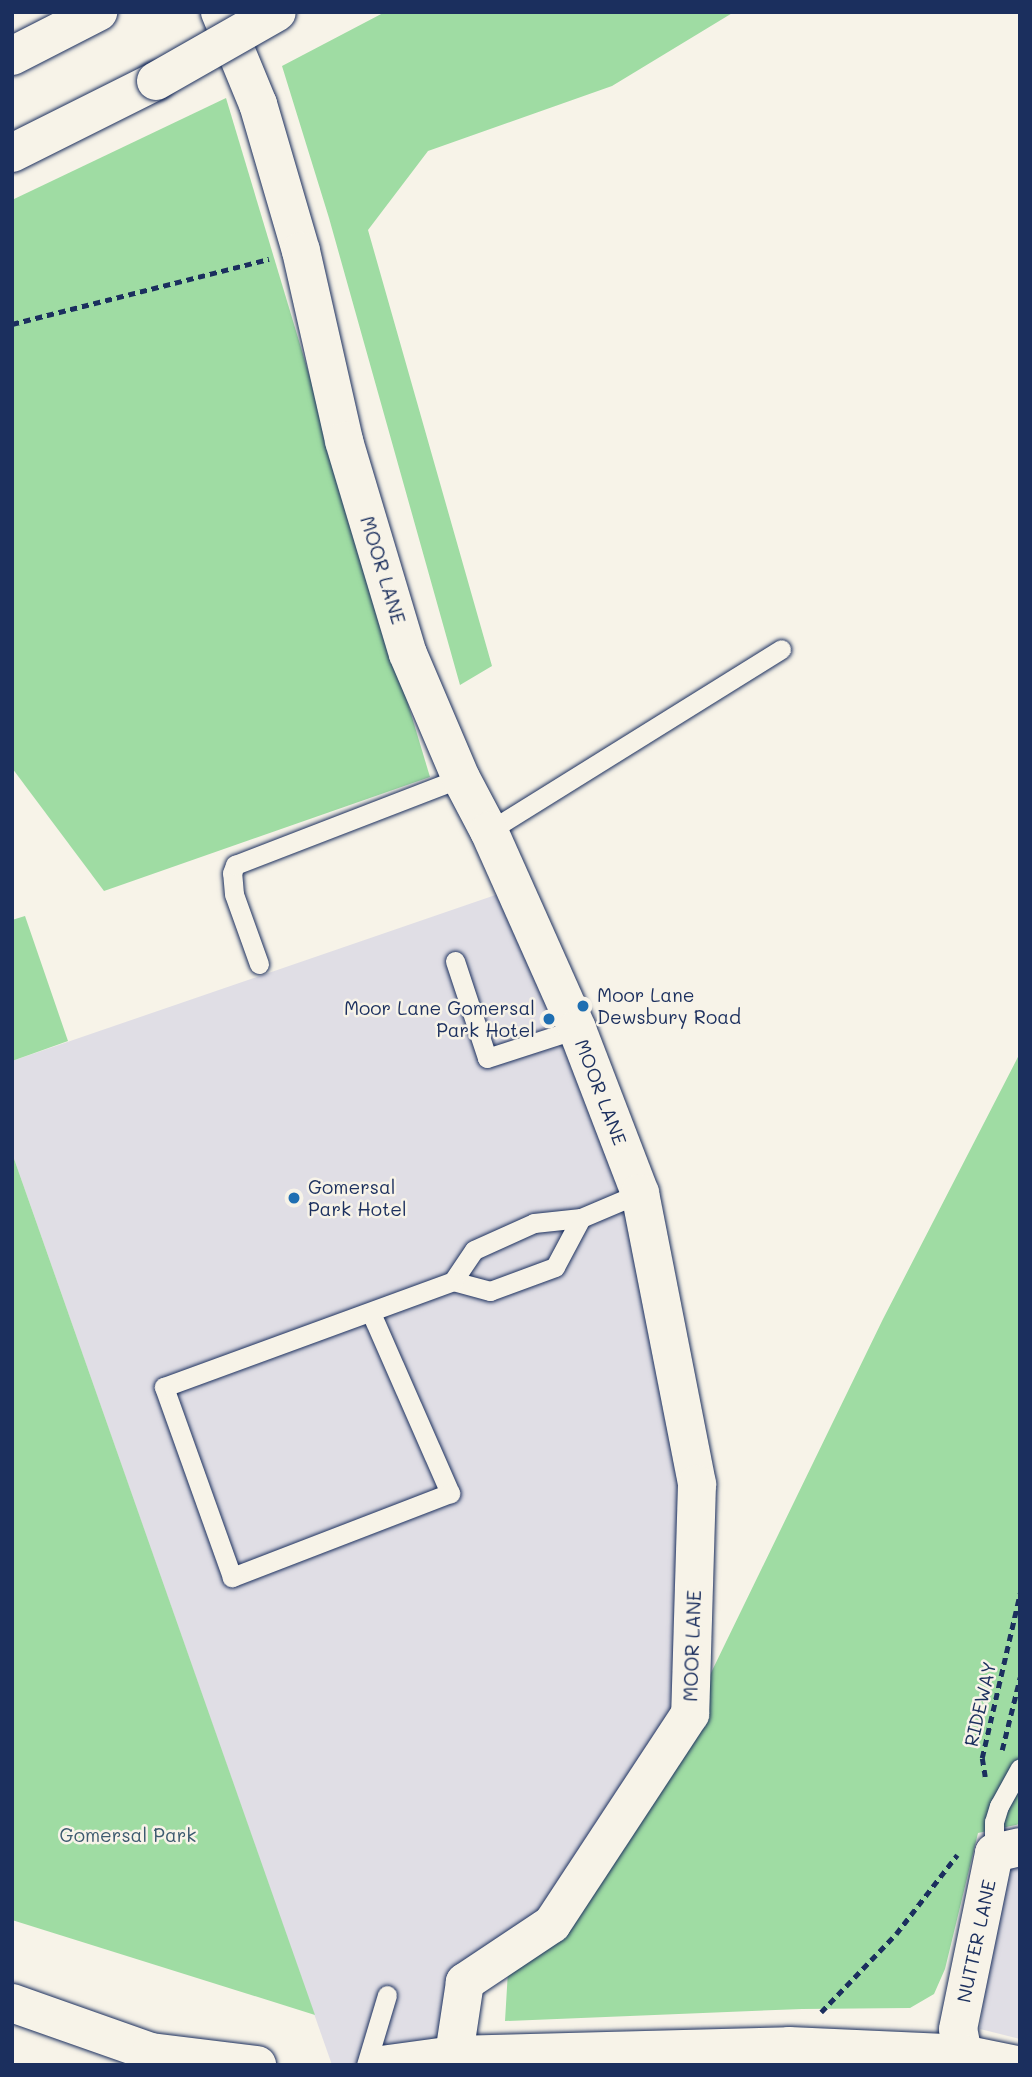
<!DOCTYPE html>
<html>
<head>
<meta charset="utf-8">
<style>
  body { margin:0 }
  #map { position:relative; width:1032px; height:2077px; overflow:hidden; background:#f7f3e8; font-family:Mali,sans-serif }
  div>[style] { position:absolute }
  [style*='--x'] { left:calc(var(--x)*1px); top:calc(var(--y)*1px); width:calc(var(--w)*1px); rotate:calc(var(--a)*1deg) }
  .built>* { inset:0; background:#e0dee5 }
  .green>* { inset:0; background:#9fdca3 }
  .path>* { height:4.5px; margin-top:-2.25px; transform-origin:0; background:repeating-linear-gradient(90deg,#1b2f5e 0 7px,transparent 0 12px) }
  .roads { filter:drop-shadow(0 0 2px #1b2f5e) drop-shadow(0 0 2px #1b2f5e) }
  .lane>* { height:19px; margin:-9.5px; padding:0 9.5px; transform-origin:9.5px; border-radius:9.5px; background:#f7f3e8 }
  .street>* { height:38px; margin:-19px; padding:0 19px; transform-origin:19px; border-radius:19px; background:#f7f3e8 }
  .primary>* { height:38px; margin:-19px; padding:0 19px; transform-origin:19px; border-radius:19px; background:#f7f3e8 }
  .highway>* { height:38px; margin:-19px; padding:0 19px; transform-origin:19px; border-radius:19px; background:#f7f3e8 }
  .bridges { filter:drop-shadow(0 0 2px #1b2f5e) drop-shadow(0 0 2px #1b2f5e) }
  .highway-bridge>* { height:38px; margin:-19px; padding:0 19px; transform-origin:19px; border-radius:19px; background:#f7f3e8 }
  .dots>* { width:19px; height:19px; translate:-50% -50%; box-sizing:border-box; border:4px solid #f7f3e8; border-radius:50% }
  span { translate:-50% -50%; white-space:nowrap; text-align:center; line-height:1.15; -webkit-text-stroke:5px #f7f3e8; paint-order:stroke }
  .street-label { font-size:19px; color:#1b2f5e }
  .poi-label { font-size:19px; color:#1b2f5e }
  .left { translate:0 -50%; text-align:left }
  .right { translate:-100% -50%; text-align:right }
  .park-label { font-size:19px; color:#3c5a6f }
  .frame { position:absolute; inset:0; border:14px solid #1b2f5e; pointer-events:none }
</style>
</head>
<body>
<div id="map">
  <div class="built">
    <i style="clip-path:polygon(516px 888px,577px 1029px,697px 1484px,690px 1714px,552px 1924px,465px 1982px,454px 2055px,381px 2065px,332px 2065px,12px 1153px,12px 1061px)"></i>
    <i style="clip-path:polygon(1020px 1866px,1020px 2039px,980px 2029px,1000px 1871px)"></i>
  </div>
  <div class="green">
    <i style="clip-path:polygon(385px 12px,734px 12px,612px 86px,428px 151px,368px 230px,492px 666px,460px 685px,329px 218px,282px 66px)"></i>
    <i style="clip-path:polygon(226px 98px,430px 777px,104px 891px,12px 768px,12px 200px)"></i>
    <i style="clip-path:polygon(25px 916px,68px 1041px,12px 1061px,12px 920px)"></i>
    <i style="clip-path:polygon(1020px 1053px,1020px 1824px,978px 1833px,945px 1969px,934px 1994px,910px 2008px,802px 2009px,505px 2021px,509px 1954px,691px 1714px,883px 1319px)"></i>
    <i style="clip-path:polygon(12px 1153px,315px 2015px,12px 1920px)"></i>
  </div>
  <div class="path">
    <i style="--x:12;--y:324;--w:265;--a:-14.2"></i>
    <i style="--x:1002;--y:1750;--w:75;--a:-76.1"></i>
    <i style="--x:985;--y:1777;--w:19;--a:-99"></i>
    <i style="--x:982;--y:1758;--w:169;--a:-77"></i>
    <i style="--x:821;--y:2012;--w:108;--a:-46.1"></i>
    <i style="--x:896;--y:1934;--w:100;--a:-52.3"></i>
  </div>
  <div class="roads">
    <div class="lane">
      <i style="--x:489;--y:831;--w:344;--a:-31.9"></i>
      <i style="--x:455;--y:961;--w:102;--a:71.7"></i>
      <i style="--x:487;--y:1058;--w:95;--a:-17.9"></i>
      <i style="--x:259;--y:964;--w:74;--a:-109.7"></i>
      <i style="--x:234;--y:894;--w:21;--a:-95"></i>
      <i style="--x:232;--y:873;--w:9;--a:-69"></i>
      <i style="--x:235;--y:865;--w:242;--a:-21.1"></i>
      <i style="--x:581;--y:1218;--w:55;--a:118"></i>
      <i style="--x:555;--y:1267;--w:69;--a:159.7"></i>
      <i style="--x:490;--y:1291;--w:38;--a:-165"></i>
      <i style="--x:453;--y:1281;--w:37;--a:-56"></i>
      <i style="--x:474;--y:1250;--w:66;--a:-24.2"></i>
      <i style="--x:534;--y:1223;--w:47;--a:-6.1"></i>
      <i style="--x:581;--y:1218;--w:64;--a:-23"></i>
      <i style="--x:371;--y:1313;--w:197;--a:66.3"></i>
      <i style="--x:450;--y:1493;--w:234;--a:158.9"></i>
      <i style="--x:232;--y:1577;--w:202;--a:-109.7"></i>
      <i style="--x:164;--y:1387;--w:308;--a:-20.1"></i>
      <i style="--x:994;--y:1853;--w:31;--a:-90"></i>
      <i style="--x:994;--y:1822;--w:17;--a:-73"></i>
      <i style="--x:999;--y:1806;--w:43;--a:-61.1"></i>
      <i style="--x:366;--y:2065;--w:73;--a:-73.3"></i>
    </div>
    <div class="street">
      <i style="--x:220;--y:12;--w:100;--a:67.6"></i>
      <i style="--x:258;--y:104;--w:153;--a:73.7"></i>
      <i style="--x:301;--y:251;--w:195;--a:77.2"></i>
      <i style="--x:344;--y:441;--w:222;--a:73.3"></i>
      <i style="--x:408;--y:654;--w:135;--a:66.9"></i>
      <i style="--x:461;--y:778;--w:60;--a:62.2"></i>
      <i style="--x:489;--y:831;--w:217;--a:66"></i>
      <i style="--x:577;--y:1029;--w:176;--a:69"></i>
      <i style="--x:640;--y:1193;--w:297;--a:78.9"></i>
      <i style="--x:697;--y:1484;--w:230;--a:91.7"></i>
      <i style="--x:690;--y:1714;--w:251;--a:123.3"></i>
      <i style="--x:552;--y:1924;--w:105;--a:146.3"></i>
      <i style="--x:465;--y:1982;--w:74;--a:98.6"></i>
      <i style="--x:963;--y:2054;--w:25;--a:-101"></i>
      <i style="--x:958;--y:2029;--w:180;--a:-78.4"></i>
      <i style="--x:994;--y:1853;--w:27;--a:-13"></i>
    </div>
    <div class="primary">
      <i style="--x:12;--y:2003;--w:147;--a:19.4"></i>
      <i style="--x:151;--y:2052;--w:107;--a:7"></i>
      <i style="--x:381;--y:2065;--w:74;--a:-7.8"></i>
      <i style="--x:454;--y:2055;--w:335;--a:-1.5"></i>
      <i style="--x:789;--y:2046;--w:174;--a:2.6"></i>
      <i style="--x:963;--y:2054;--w:54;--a:11.7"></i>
    </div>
    <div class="highway">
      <i style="--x:12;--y:56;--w:97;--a:-27.1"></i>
      <i style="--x:12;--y:153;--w:161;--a:-26.6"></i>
    </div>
  </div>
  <div class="bridges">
    <div class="highway-bridge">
      <i style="--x:156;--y:81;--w:139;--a:-29.7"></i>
    </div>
  </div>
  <div class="dots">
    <i style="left:583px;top:1006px;background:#1f6fb2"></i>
    <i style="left:549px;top:1019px;background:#1f6fb2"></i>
    <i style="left:294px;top:1198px;background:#1f6fb2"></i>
  </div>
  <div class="street-label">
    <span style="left:383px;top:570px;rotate:73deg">MOOR LANE</span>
    <span style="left:601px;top:1092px;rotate:69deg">MOOR LANE</span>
    <span style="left:692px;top:1646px;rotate:-88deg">MOOR LANE</span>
    <span style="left:980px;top:1704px;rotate:-77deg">RIDEWAY</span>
    <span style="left:976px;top:1941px;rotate:-78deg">NUTTER LANE</span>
  </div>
  <div class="poi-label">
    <span class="left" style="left:597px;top:1006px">Moor Lane<br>Dewsbury Road</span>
    <span class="right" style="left:535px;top:1019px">Moor Lane Gomersal<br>Park Hotel</span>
    <span class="left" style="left:308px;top:1198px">Gomersal<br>Park Hotel</span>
  </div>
  <div class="park-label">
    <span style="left:128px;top:1835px">Gomersal Park</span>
  </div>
  <div class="frame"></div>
</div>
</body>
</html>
